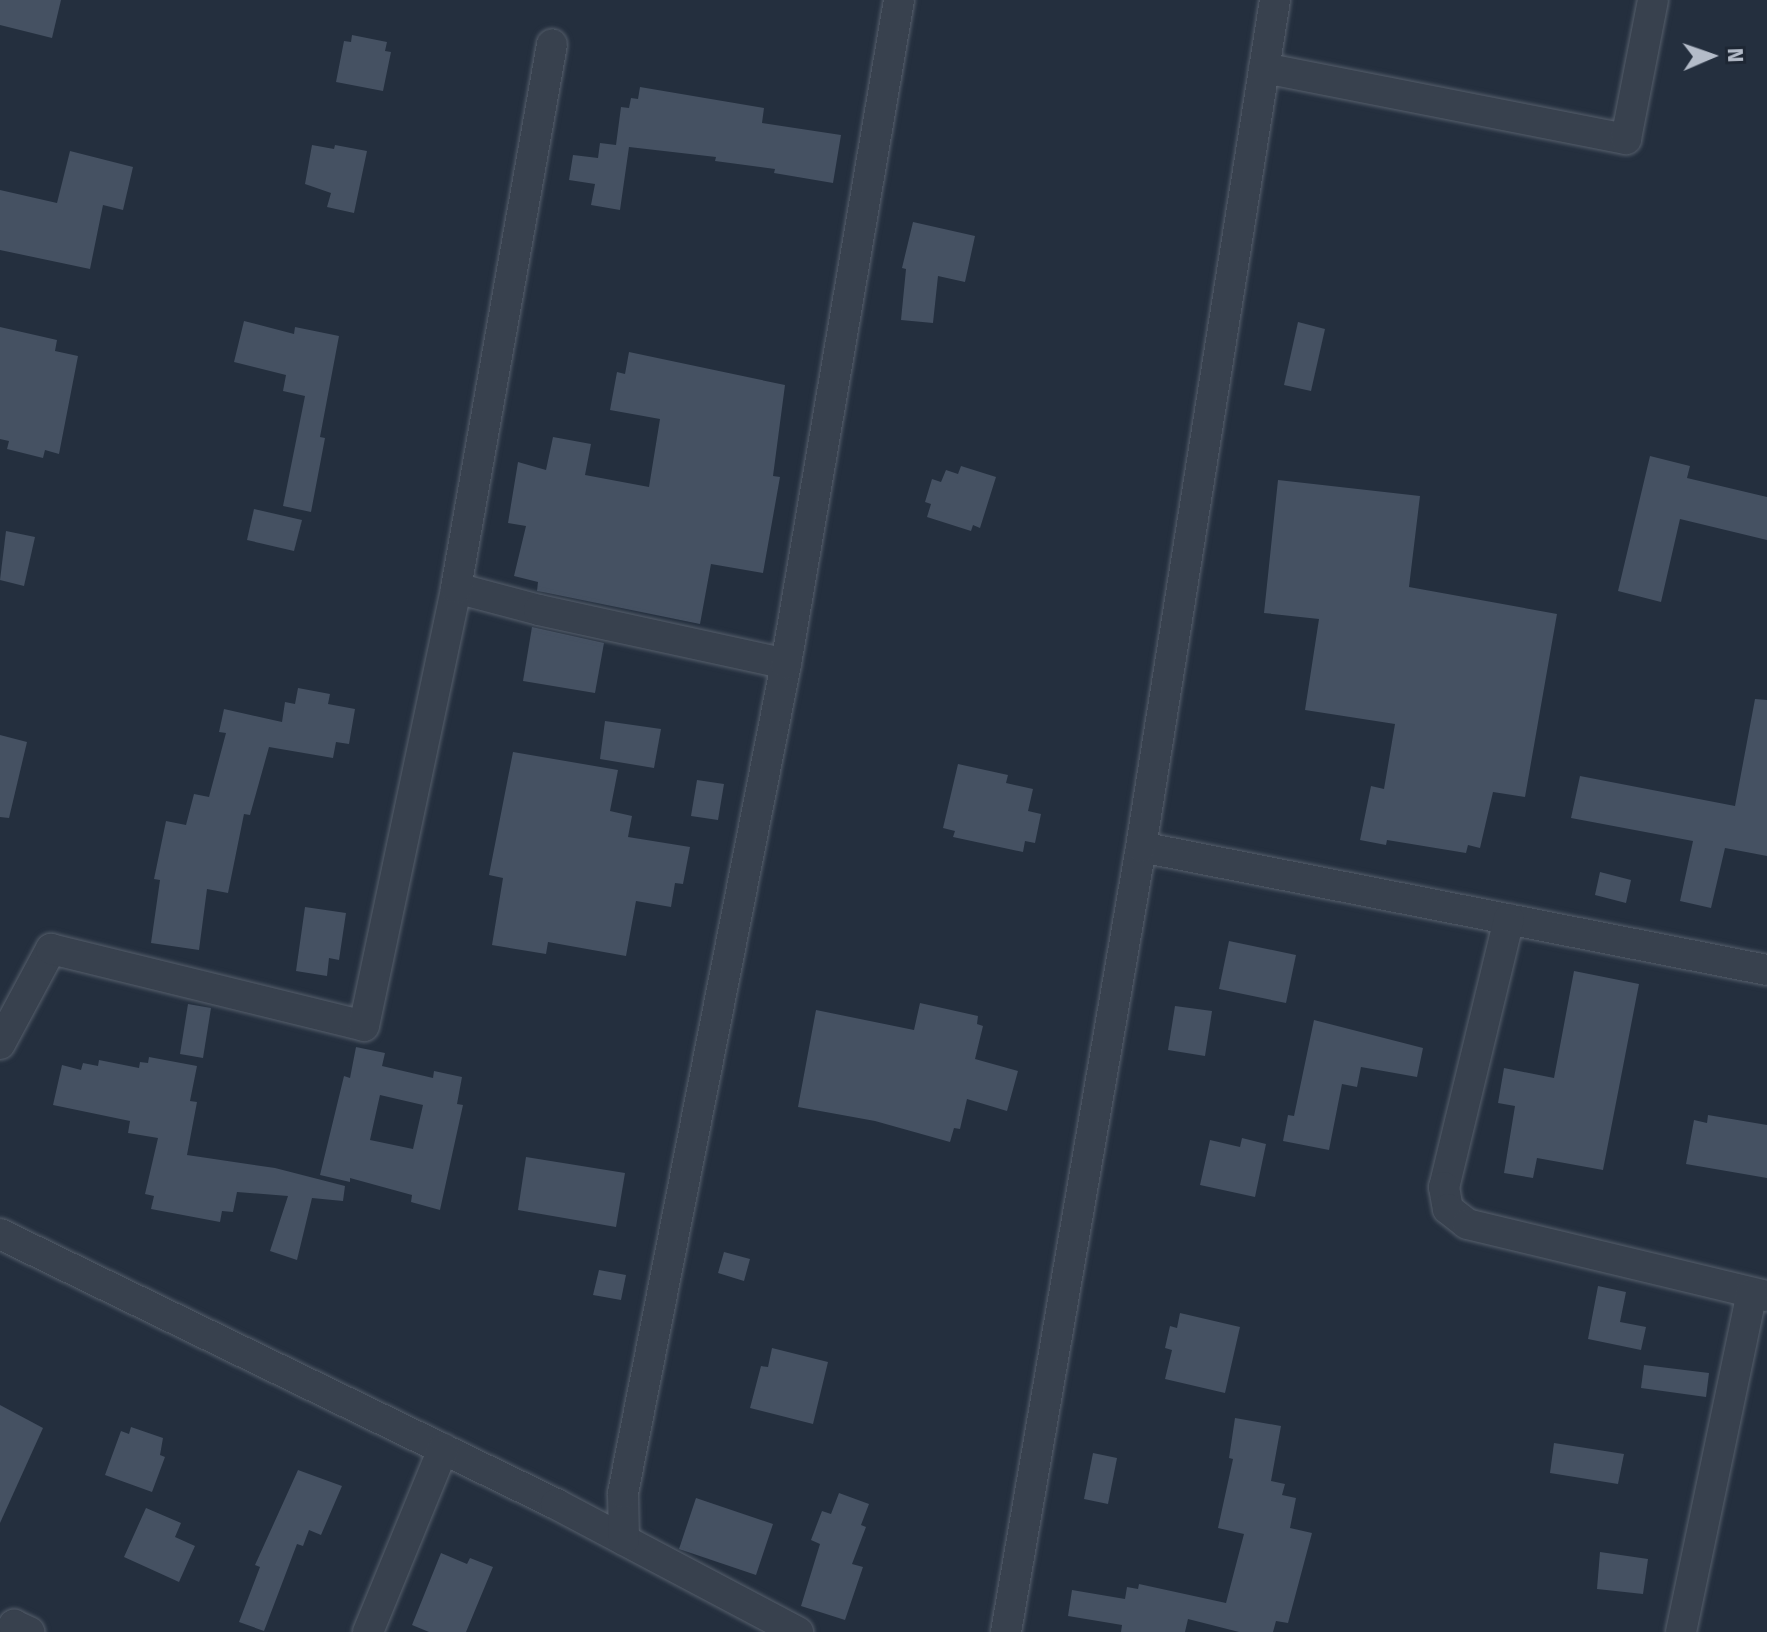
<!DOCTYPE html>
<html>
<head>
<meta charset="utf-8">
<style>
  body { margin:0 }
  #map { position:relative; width:1767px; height:1632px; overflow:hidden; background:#242f3e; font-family:"Fira Sans",sans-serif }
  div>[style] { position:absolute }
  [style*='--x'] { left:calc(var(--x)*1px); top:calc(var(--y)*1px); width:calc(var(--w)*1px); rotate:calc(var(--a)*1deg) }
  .building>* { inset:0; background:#455162 }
  .roads { filter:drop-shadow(0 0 2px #565f6c) drop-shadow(0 0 2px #565f6c) }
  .street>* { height:30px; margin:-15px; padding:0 15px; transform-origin:15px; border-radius:15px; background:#38414e }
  span { translate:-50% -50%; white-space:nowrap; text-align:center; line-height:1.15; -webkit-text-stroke:8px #1d2633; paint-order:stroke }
  .north { position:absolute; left:1671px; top:16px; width:80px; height:80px; -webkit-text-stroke:6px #1d2633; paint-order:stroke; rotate:88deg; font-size:22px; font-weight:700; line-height:32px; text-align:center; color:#b4bcc9 }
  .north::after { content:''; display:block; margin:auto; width:28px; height:36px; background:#b4bcc9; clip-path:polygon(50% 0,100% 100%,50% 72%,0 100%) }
</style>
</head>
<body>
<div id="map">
  <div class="building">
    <i style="clip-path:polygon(0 0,61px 0,52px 38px,0 25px)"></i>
    <i style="clip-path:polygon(352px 35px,387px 42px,385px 51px,391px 52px,383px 91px,336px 82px,344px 41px,351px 42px)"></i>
    <i style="clip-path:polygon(640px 87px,764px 108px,762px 123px,841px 135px,833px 183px,774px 173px,775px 169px,715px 161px,716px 157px,629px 147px,620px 210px,591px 205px,595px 184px,569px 180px,573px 155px,598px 158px,600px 143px,616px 145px,621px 107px,629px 108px,631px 98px,638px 99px)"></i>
    <i style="clip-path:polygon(312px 145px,334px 149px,335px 145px,367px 151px,354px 213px,327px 207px,331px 193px,305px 184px)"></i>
    <i style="clip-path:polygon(70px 151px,133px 167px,123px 210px,103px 205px,90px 269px,0 250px,0 190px,57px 203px)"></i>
    <i style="clip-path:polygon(913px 222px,975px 236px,965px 282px,938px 276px,933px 323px,901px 320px,906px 269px,902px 268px)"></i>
    <i style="clip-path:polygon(244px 321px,294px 334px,295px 327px,339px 336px,320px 437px,325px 438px,311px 512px,283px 506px,305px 396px,283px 391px,286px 375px,234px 362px)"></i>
    <i style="clip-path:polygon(1298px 322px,1325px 329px,1311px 391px,1284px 385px)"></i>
    <i style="clip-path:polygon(0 327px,57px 340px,55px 351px,78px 356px,59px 454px,45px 450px,43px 458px,7px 449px,9px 441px,0 439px)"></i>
    <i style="clip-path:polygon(629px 352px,785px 385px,773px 476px,780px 477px,763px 573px,711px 564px,700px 624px,543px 592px,537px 591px,538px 582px,514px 576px,526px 526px,508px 523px,518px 462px,546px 470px,553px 437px,591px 444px,585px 475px,649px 487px,660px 419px,610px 410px,617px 372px,625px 374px)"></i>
    <i style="clip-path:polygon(1650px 456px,1690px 466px,1687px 478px,1767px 497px,1767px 540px,1680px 519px,1661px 602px,1618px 591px)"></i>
    <i style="clip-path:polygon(961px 466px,996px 477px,980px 528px,973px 525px,971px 531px,927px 517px,931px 504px,925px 502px,932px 479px,941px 482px,946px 470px,958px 474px)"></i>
    <i style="clip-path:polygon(1278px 480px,1420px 496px,1409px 587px,1557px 614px,1525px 797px,1493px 792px,1480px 848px,1468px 845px,1466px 853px,1387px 840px,1386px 845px,1360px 840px,1371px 786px,1384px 789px,1395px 724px,1305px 710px,1319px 619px,1264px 613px)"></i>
    <i style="clip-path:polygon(254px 509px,302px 520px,294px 551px,247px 540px)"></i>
    <i style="clip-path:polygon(6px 531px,35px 537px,24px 586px,0 580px)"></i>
    <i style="clip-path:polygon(532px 627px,604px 643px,595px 693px,523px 681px)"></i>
    <i style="clip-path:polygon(298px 688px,330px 694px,328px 704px,355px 709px,349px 744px,336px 742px,333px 758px,269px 747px,250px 815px,244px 814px,228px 893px,207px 889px,199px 950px,151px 943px,160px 880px,154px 879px,166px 821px,186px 825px,194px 794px,209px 797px,226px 733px,219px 732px,224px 709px,282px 722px,285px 702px,295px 704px)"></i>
    <i style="clip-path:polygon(1755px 699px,1767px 700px,1767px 856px,1725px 848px,1711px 908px,1680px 901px,1693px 841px,1571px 818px,1580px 776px,1735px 806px)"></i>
    <i style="clip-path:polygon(605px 721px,661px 729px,654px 768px,600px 759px)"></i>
    <i style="clip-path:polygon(0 735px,27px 742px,9px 818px,0 817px)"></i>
    <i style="clip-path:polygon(513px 752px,618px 770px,610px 811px,632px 816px,628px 837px,690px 847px,683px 884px,675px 883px,671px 907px,636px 901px,626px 956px,548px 942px,546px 954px,492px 945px,503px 878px,489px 875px)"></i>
    <i style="clip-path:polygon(958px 764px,1008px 775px,1006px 783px,1033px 789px,1028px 811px,1041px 814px,1035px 843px,1025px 841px,1023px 852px,953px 837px,955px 831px,943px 828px)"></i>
    <i style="clip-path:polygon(697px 780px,724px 784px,718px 820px,691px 816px)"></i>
    <i style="clip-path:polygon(1600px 872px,1631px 880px,1626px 903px,1595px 895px)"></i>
    <i style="clip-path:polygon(305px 907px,346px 913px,339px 960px,329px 958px,327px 976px,296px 971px)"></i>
    <i style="clip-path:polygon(1229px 941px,1296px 955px,1286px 1003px,1219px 989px)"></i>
    <i style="clip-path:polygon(1574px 971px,1639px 984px,1603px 1170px,1537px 1158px,1533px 1178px,1504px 1173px,1515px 1106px,1498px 1103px,1504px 1068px,1554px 1078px)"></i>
    <i style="clip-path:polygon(920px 1003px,978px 1016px,977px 1024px,983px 1026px,975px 1059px,1018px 1071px,1007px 1111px,967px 1099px,960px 1129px,954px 1128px,950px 1142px,875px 1121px,798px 1107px,816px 1010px,914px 1030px)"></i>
    <i style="clip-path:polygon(188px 1004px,211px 1008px,203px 1058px,180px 1054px)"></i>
    <i style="clip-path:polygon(1175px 1006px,1212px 1011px,1205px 1056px,1168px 1050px)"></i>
    <i style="clip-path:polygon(1314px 1020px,1423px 1048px,1417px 1077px,1361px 1067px,1357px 1087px,1342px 1084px,1329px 1150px,1283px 1141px,1288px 1115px,1294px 1116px)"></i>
    <i style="clip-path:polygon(evenodd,356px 1047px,385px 1053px,382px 1066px,433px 1078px,434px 1071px,462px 1077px,457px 1104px,463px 1105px,440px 1210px,411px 1202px,412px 1195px,350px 1178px,350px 1182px,320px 1175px,344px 1076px,350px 1078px,356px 1047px,380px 1095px,423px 1105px,413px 1149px,370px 1140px,380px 1095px)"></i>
    <i style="clip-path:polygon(149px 1057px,197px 1066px,190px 1101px,197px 1102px,187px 1155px,275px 1168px,345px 1186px,343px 1201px,312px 1198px,297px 1260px,270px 1251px,288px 1196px,237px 1192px,233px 1212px,222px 1211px,220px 1222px,151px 1209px,154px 1196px,145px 1194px,158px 1138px,128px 1133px,130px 1121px,53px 1105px,62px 1065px,81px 1070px,83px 1063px,98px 1066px,99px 1060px,139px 1068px,140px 1062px,148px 1063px)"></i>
    <i style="clip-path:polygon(1708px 1115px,1767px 1125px,1767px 1178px,1686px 1164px,1694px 1120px,1707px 1123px)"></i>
    <i style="clip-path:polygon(1242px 1138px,1266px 1144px,1255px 1197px,1200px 1185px,1210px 1140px,1240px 1147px)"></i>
    <i style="clip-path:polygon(526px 1157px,625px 1173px,616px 1227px,518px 1210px)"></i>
    <i style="clip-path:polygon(724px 1252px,750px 1259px,744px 1281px,718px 1273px)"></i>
    <i style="clip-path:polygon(599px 1270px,626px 1275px,621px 1300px,593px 1295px)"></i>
    <i style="clip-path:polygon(1598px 1286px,1626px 1292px,1620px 1322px,1646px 1327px,1641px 1350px,1588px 1339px)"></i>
    <i style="clip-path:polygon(1180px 1313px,1240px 1327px,1225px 1393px,1165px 1379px,1172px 1350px,1165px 1348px,1170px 1326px,1177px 1328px)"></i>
    <i style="clip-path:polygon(772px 1348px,828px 1362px,813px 1424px,750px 1408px,761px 1366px,768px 1367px)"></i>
    <i style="clip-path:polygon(1644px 1365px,1709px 1373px,1706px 1397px,1641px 1388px)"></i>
    <i style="clip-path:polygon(0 1405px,43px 1428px,0 1523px)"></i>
    <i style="clip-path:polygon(1235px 1418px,1281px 1426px,1271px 1481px,1285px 1484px,1282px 1495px,1296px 1498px,1290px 1528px,1312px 1533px,1288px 1623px,1276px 1621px,1273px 1632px,1239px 1632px,1188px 1619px,1185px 1632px,1121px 1632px,1122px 1625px,1068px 1616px,1072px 1590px,1125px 1599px,1127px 1587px,1138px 1589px,1139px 1584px,1226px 1603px,1244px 1534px,1218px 1528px,1233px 1459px,1229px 1458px)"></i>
    <i style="clip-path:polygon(131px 1427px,163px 1438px,160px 1455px,165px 1457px,152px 1492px,105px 1475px,121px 1431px,129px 1434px)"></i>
    <i style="clip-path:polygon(1554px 1443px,1624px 1454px,1618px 1484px,1550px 1473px)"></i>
    <i style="clip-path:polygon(1093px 1453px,1117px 1458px,1108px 1504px,1084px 1499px)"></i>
    <i style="clip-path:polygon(298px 1470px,342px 1486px,321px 1535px,309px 1530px,303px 1546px,297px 1544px,264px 1631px,239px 1622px,260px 1567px,255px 1565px)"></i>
    <i style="clip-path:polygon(839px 1493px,869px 1504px,861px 1525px,866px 1527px,852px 1564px,863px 1567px,845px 1620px,801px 1606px,820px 1544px,811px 1540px,822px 1511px,831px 1514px)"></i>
    <i style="clip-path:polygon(696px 1498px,773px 1524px,756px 1575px,679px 1549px)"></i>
    <i style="clip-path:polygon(146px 1508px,181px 1523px,175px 1537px,195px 1546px,179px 1582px,124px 1557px)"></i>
    <i style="clip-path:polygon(1600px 1552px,1648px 1559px,1643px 1594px,1597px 1589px)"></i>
    <i style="clip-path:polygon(441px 1553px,467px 1564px,470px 1558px,493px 1567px,466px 1632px,429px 1632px,412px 1625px)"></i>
  </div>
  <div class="roads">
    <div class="street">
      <i style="--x:1264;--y:68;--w:369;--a:11.1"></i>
      <i style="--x:1626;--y:139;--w:142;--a:-79"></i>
      <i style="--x:456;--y:588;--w:86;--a:14.8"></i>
      <i style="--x:539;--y:610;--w:253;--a:12.3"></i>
      <i style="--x:1141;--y:847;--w:638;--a:11.12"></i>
      <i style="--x:1509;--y:919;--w:276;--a:103.6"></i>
      <i style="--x:1444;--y:1187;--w:22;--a:80"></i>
      <i style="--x:1448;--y:1209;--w:24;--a:38"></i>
      <i style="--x:1467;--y:1224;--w:309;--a:13.5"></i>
      <i style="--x:0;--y:1044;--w:108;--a:-61.8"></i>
      <i style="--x:51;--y:949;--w:322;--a:13.8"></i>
      <i style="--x:364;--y:1026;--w:448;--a:-78.1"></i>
      <i style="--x:456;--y:588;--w:552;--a:-79.99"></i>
      <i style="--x:0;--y:1234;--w:618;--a:25.9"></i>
      <i style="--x:556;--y:1504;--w:274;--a:27.9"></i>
      <i style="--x:624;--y:1540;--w:47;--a:-91.2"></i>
      <i style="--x:623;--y:1493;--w:845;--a:-78.88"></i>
      <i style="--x:786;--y:664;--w:674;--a:-80.34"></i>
      <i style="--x:11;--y:1632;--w:8;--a:-67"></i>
      <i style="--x:14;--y:1625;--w:17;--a:25"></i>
      <i style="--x:368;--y:1632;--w:198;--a:-67.7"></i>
      <i style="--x:1006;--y:1632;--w:797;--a:-80.24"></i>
      <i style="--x:1141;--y:847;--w:858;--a:-81.01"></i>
      <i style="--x:1681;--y:1632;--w:346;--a:-78.2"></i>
    </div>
  </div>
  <div class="north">N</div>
</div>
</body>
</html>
